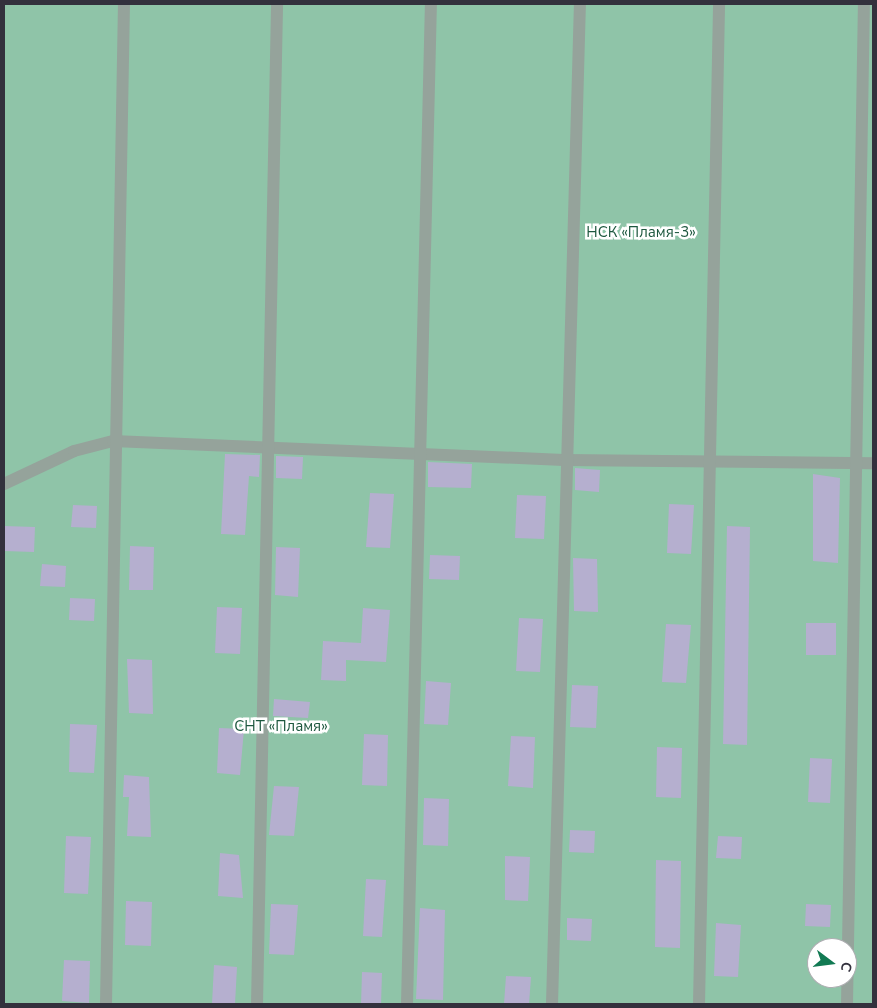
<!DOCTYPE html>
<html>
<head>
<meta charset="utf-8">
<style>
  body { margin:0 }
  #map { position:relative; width:877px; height:1008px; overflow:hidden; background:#e3ddfe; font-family:"Nunito Sans",sans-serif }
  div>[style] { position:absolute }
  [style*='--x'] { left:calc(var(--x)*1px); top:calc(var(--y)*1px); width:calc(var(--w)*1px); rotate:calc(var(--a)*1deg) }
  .green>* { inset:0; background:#8fc4a8 }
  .building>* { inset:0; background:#b5afcf }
  .minor>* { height:12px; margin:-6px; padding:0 6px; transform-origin:6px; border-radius:6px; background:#95a39b }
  span { translate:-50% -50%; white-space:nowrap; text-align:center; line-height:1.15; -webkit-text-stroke:5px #fff; paint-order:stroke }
  .park-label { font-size:15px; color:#1e583f }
  .frame { position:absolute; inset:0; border:5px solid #33313d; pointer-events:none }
  .north { position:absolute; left:807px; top:938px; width:50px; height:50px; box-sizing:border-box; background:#fff; border:1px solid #adadb1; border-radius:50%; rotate:105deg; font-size:14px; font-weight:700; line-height:20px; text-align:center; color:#33313d }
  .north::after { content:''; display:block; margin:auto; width:18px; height:22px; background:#127a53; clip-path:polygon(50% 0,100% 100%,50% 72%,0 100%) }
</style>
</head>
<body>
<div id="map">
  <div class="green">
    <i style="clip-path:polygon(evenodd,4px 4px,873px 4px,873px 1004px,4px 1004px,4px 4px,817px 948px,847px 948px,847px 978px,817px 978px,817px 948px)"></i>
  </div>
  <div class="building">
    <i style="clip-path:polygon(225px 454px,260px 455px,259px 477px,249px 476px,245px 535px,221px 534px)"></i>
    <i style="clip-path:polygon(276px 456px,303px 457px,302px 479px,276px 478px)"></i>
    <i style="clip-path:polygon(428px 462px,472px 464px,471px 488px,428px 487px)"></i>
    <i style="clip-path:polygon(575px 468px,600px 470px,599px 492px,575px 490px)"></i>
    <i style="clip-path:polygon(813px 474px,840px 478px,838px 563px,813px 561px)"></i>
    <i style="clip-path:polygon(370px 493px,394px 494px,390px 548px,366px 547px)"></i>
    <i style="clip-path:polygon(517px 495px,546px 496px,544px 539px,515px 538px)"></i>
    <i style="clip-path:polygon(669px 504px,694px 505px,691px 554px,667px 553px)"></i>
    <i style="clip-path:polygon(73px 505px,97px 506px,96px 528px,71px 527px)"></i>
    <i style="clip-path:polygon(4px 526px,35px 527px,34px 552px,4px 551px)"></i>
    <i style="clip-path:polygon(727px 526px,750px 527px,747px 745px,723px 744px)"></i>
    <i style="clip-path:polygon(130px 546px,154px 547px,153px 590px,129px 590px)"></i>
    <i style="clip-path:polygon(276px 547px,300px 548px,298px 597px,275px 595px)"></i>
    <i style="clip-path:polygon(430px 555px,460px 556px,459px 580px,429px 579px)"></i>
    <i style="clip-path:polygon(573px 558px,597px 559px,598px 612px,574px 611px)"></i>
    <i style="clip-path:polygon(42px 564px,66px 566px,65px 587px,40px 586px)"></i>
    <i style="clip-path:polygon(70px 598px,95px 599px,94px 621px,69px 620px)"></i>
    <i style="clip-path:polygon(217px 607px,242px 608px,240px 654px,215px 653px)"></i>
    <i style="clip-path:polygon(363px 608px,390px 610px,386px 662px,346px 660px,346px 681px,321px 680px,323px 641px,361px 643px)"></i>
    <i style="clip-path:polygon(519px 618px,543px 619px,540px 672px,516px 671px)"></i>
    <i style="clip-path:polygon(806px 623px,836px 623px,836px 655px,806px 655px)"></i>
    <i style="clip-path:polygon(666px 624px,691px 625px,686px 683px,662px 682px)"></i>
    <i style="clip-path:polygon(127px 659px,152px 660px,153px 714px,129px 713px)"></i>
    <i style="clip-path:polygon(426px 681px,451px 683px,448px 725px,424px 724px)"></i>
    <i style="clip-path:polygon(572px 685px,598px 686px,596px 728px,570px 727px)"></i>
    <i style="clip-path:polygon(274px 699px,310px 702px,308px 718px,273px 716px)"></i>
    <i style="clip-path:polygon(70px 724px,97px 725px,94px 773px,69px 772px)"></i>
    <i style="clip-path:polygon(219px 728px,244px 729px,240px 775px,217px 773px)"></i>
    <i style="clip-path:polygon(364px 734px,388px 735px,387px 786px,362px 785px)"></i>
    <i style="clip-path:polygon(511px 736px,535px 737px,533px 788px,508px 786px)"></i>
    <i style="clip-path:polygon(657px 747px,682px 748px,681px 798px,656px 797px)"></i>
    <i style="clip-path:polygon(810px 758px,832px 759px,830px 803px,808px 802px)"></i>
    <i style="clip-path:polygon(124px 775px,149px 777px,151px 837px,127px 836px,129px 797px,123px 797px)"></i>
    <i style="clip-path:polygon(274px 786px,299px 787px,294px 836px,269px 835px)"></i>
    <i style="clip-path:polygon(424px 798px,449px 799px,448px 846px,423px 845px)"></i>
    <i style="clip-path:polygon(570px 830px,595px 831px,594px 853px,569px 852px)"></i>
    <i style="clip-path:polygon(66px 836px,91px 837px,88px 894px,64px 893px)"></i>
    <i style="clip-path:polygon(718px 836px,742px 837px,741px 859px,716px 858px)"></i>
    <i style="clip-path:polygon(220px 853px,239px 855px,243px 898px,218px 896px)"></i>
    <i style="clip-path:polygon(505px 856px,530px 857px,528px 901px,505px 900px)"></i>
    <i style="clip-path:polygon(656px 860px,681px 861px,680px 948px,655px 947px)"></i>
    <i style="clip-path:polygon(366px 879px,386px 880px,382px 937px,363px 936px)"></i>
    <i style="clip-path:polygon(126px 901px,152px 902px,151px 946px,125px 945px)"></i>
    <i style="clip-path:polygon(271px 904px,298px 905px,294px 955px,269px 954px)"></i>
    <i style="clip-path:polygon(806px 904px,831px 905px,830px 927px,805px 926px)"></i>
    <i style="clip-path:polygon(420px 908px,445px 910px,443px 1000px,416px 999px)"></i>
    <i style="clip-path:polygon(567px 918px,592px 919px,591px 941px,567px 940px)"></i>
    <i style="clip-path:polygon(716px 923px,741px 925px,738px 977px,714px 976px)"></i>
    <i style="clip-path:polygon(64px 960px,90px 961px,89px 1003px,62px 1001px)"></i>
    <i style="clip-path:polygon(214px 965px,237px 967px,235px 1004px,212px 1004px)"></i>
    <i style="clip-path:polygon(362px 972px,382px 973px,381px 1004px,361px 1004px)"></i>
    <i style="clip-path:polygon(506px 976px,531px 977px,529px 1004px,504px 1004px)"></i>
  </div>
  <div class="minor">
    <i style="--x:4;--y:484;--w:77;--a:-25.2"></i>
    <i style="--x:74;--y:451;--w:40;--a:-14.4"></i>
    <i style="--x:113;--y:441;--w:451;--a:2.4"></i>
    <i style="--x:564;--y:460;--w:309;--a:0.6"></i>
    <i style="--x:106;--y:1004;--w:1000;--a:-88.97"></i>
    <i style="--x:257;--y:1004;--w:1000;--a:-88.85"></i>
    <i style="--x:407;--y:1004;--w:1000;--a:-88.63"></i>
    <i style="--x:552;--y:1004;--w:1000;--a:-88.4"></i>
    <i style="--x:699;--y:1004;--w:1000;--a:-88.85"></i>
    <i style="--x:847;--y:1004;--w:1000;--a:-89.03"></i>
  </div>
  <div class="park-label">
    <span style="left:641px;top:233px">НСК «Пламя-3»</span>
    <span style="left:281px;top:727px">СНТ «Пламя»</span>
  </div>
  <div class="frame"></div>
  <div class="north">С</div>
</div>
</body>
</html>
